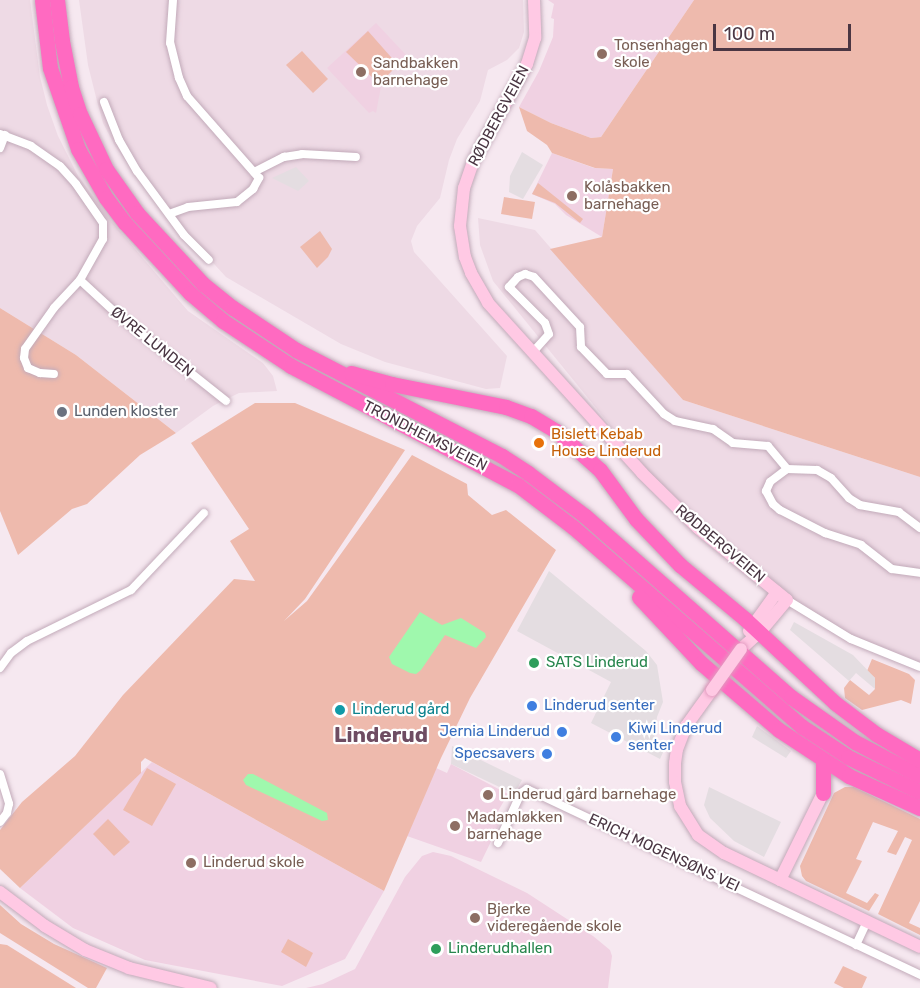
<!DOCTYPE html>
<html>
<head>
<meta charset="utf-8">
<style>
  body { margin:0 }
  #map { position:relative; width:920px; height:988px; overflow:hidden; background:#f6e8f0; font-family:Rubik,sans-serif }
  div>[style] { position:absolute }
  [style*='--x'] { left:calc(var(--x)*1px); top:calc(var(--y)*1px); width:calc(var(--w)*1px); rotate:calc(var(--a)*1deg) }
  .residential>* { inset:0; background:#eedae5 }
  .education>* { inset:0; background:#f0d1e2 }
  .green>* { inset:0; background:#eebaad }
  .parking>* { inset:0; background:#e4dde1 }
  .water>* { inset:0; background:#9ff8ad }
  .roads { filter:drop-shadow(0 0 2px #c2aab9) drop-shadow(0 0 2px #c2aab9) }
  .street>* { height:8px; margin:-4px; padding:0 4px; transform-origin:4px; border-radius:4px; background:#fff }
  .secondary>* { height:12px; margin:-6px; padding:0 6px; transform-origin:6px; border-radius:6px; background:#ffc9e4 }
  .highway>* { height:15px; margin:-7.5px; padding:0 7.5px; transform-origin:7.5px; border-radius:7.5px; background:#ff6ac1 }
  .bridges { filter:drop-shadow(0 0 2px #e39abf) drop-shadow(0 0 2px #e39abf) }
  .secondary-bridge>* { height:12px; margin:-6px; padding:0 6px; transform-origin:6px; border-radius:6px; background:#ffc9e4 }
  .dots>* { width:16px; height:16px; translate:-50% -50%; box-sizing:border-box; border:3px solid #fff; border-radius:50% }
  span { translate:-50% -50%; white-space:nowrap; text-align:center; line-height:1.15; -webkit-text-stroke:4.5px #fff; paint-order:stroke }
  .education-label { font-size:15px; color:#785e54 }
  .left { translate:0 -50%; text-align:left }
  .street-label { font-size:15px; color:#4a3643 }
  .worship-label { font-size:15px; color:#5b616d }
  .food-label { font-size:15px; color:#c56008 }
  .leisure-label { font-size:15px; color:#27864d }
  .shop-label { font-size:15px; color:#366cbe }
  .right { translate:-100% -50%; text-align:right }
  .culture-label { font-size:15px; color:#0d838f }
  .district-label { font-size:21px; color:#6e4c62; font-weight:700 }
  .scale { position:absolute; left:713px; top:24px; width:138px; height:27px; box-sizing:border-box; border:3px solid #4a3643; border-top:0; padding-left:8px; font-size:18px; line-height:21px; white-space:nowrap; color:#4a3643; -webkit-text-stroke:4px #fff; paint-order:stroke }
</style>
</head>
<body>
<div id="map">
  <div class="residential">
    <i style="clip-path:polygon(0 0,30px 0,40px 77px,47px 105px,58px 136px,78px 176px,112px 222px,188px 311px,263px 363px,273px 376px,277px 391px,239px 393px,213px 406px,176px 433px,76px 355px,0 308px)"></i>
    <i style="clip-path:polygon(79px 0,523px 0,524px 32px,519px 48px,507px 60px,488px 70px,480px 101px,457px 139px,449px 160px,440px 198px,417px 226px,411px 241px,414px 252px,424px 263px,507px 356px,500px 388px,486px 389px,385px 362px,341px 344px,226px 277px,144px 187px,115px 146px,103px 123px,97px 101px,88px 65px)"></i>
    <i style="clip-path:polygon(478px 218px,535px 230px,683px 400px,920px 477px,920px 666px,857px 641px,784px 601px,648px 472px,493px 281px,480px 245px)"></i>
  </div>
  <div class="education">
    <i style="clip-path:polygon(548px 0,694px 0,601px 137px,591px 138px,551px 123px,519px 107px,539px 71px,553px 37px,554px 19px,551px 18px,554px 4px)"></i>
    <i style="clip-path:polygon(376px 23px,406px 55px,382px 81px,376px 113px,373px 111px,369px 113px,327px 68px)"></i>
    <i style="clip-path:polygon(552px 153px,594px 168px,613px 169px,602px 237px,566px 215px,555px 204px,532px 194px)"></i>
    <i style="clip-path:polygon(152px 762px,384px 891px,345px 959px,282px 986px,145px 960px,73px 928px,20px 888px)"></i>
    <i style="clip-path:polygon(451px 764px,508px 794px,494px 818px,500px 823px,481px 862px,407px 836px,436px 768px,447px 773px)"></i>
    <i style="clip-path:polygon(433px 852px,451px 856px,527px 893px,593px 936px,610px 950px,612px 956px,608px 988px,306px 988px,323px 984px,355px 969px,405px 877px,422px 856px)"></i>
  </div>
  <div class="green">
    <i style="clip-path:polygon(694px 0,920px 0,920px 477px,683px 400px,550px 249px,602px 237px,613px 169px,595px 168px,552px 153px,547px 145px,527px 131px,519px 107px,551px 123px,591px 138px,601px 137px)"></i>
    <i style="clip-path:polygon(368px 31px,398px 65px,379px 84px,346px 52px)"></i>
    <i style="clip-path:polygon(302px 51px,328px 79px,313px 93px,286px 65px)"></i>
    <i style="clip-path:polygon(538px 183px,583px 219px,580px 223px,555px 203px,532px 194px)"></i>
    <i style="clip-path:polygon(504px 197px,535px 202px,532px 219px,501px 214px)"></i>
    <i style="clip-path:polygon(320px 231px,332px 249px,328px 257px,317px 268px,300px 247px)"></i>
    <i style="clip-path:polygon(0 308px,76px 355px,176px 433px,140px 455px,87px 504px,72px 509px,18px 555px,0 511px)"></i>
    <i style="clip-path:polygon(255px 403px,295px 403px,405px 450px,305px 599px,284px 621px,307px 601px,412px 455px,467px 484px,468px 495px,492px 515px,506px 510px,556px 550px,470px 698px,441px 758px,384px 891px,145px 758px,141px 762px,141px 773px,20px 888px,0 869px,0 830px,22px 802px,75px 756px,123px 695px,234px 579px,255px 581px,230px 541px,249px 529px,191px 443px)"></i>
    <i style="clip-path:polygon(872px 659px,909px 674px,915px 680px,911px 704px,901px 700px,862px 710px,845px 698px,844px 688px,850px 680px,869px 695px,875px 689px,875px 678px,867px 671px)"></i>
    <i style="clip-path:polygon(147px 768px,176px 784px,152px 826px,123px 810px)"></i>
    <i style="clip-path:polygon(845px 787px,854px 787px,920px 819px,920px 901px,909px 923px,920px 928px,920px 935px,878px 914px,912px 840px,905px 837px,896px 855px,887px 852px,898px 831px,873px 822px,856px 859px,862px 861px,846px 893px,867px 903px,875px 893px,879px 895px,869px 911px,806px 881px,802px 876px,800px 866px,834px 793px)"></i>
    <i style="clip-path:polygon(108px 819px,130px 842px,114px 856px,93px 834px)"></i>
    <i style="clip-path:polygon(0 905px,21px 924px,54px 944px,107px 968px,96px 988px,88px 988px,0 933px)"></i>
    <i style="clip-path:polygon(288px 939px,313px 953px,306px 967px,281px 952px)"></i>
    <i style="clip-path:polygon(0 944px,7px 945px,76px 988px,0 988px)"></i>
    <i style="clip-path:polygon(843px 966px,867px 977px,862px 988px,844px 988px,834px 983px)"></i>
  </div>
  <div class="parking">
    <i style="clip-path:polygon(522px 152px,543px 165px,523px 199px,509px 192px,510px 176px)"></i>
    <i style="clip-path:polygon(296px 167px,309px 181px,298px 191px,272px 178px)"></i>
    <i style="clip-path:polygon(549px 571px,646px 651px,657px 665px,663px 702px,657px 717px,654px 739px,665px 748px,660px 759px,591px 723px,611px 682px,517px 631px)"></i>
    <i style="clip-path:polygon(794px 622px,853px 655px,875px 678px,875px 689px,856px 673px,849px 681px,790px 630px)"></i>
    <i style="clip-path:polygon(757px 726px,791px 751px,786px 758px,752px 737px)"></i>
    <i style="clip-path:polygon(452px 746px,522px 780px,514px 794px,451px 764px)"></i>
    <i style="clip-path:polygon(709px 787px,781px 822px,764px 857px,734px 841px,710px 818px,704px 805px)"></i>
  </div>
  <div class="water">
    <i style="clip-path:polygon(420px 612px,442px 625px,461px 618px,485px 633px,486px 637px,476px 648px,445px 635px,421px 670px,416px 674px,410px 673px,392px 664px,389px 657px)"></i>
    <i style="clip-path:polygon(248px 774px,253px 774px,327px 813px,328px 820px,322px 821px,246px 785px,243px 780px)"></i>
  </div>
  <div class="roads">
    <div class="street">
      <i style="--x:104;--y:102;--w:41;--a:68.5"></i>
      <i style="--x:119;--y:140;--w:36;--a:60"></i>
      <i style="--x:137;--y:171;--w:79;--a:53.7"></i>
      <i style="--x:184;--y:235;--w:35;--a:45"></i>
      <i style="--x:0;--y:134;--w:33;--a:21"></i>
      <i style="--x:31;--y:146;--w:35;--a:35"></i>
      <i style="--x:60;--y:166;--w:24;--a:48"></i>
      <i style="--x:76;--y:184;--w:47;--a:55.3"></i>
      <i style="--x:103;--y:223;--w:16;--a:90"></i>
      <i style="--x:103;--y:239;--w:47;--a:119.3"></i>
      <i style="--x:80;--y:280;--w:38;--a:133"></i>
      <i style="--x:54;--y:308;--w:50;--a:125.3"></i>
      <i style="--x:25;--y:349;--w:9;--a:96"></i>
      <i style="--x:24;--y:358;--w:11;--a:68"></i>
      <i style="--x:28;--y:368;--w:13;--a:23"></i>
      <i style="--x:40;--y:373;--w:14;--a:4"></i>
      <i style="--x:0;--y:148;--w:14;--a:-69"></i>
      <i style="--x:254;--y:172;--w:34;--a:-27"></i>
      <i style="--x:284;--y:157;--w:18;--a:-9"></i>
      <i style="--x:302;--y:154;--w:54;--a:3.2"></i>
      <i style="--x:169;--y:214;--w:20;--a:-20"></i>
      <i style="--x:188;--y:207;--w:49;--a:-5.8"></i>
      <i style="--x:237;--y:202;--w:21;--a:-39"></i>
      <i style="--x:253;--y:189;--w:13;--a:-61"></i>
      <i style="--x:259;--y:178;--w:109;--a:-131.3"></i>
      <i style="--x:187;--y:96;--w:20;--a:-114"></i>
      <i style="--x:179;--y:78;--w:36;--a:-104"></i>
      <i style="--x:170;--y:43;--w:43;--a:-86"></i>
      <i style="--x:80;--y:280;--w:52;--a:42.6"></i>
      <i style="--x:118;--y:315;--w:138;--a:38.5"></i>
      <i style="--x:532;--y:353;--w:25;--a:-48"></i>
      <i style="--x:549;--y:334;--w:12;--a:-110"></i>
      <i style="--x:545;--y:323;--w:51;--a:-135"></i>
      <i style="--x:509;--y:287;--w:13;--a:-48"></i>
      <i style="--x:518;--y:277;--w:8;--a:-23"></i>
      <i style="--x:525;--y:274;--w:9;--a:18"></i>
      <i style="--x:534;--y:277;--w:68;--a:47.4"></i>
      <i style="--x:580;--y:327;--w:20;--a:87"></i>
      <i style="--x:581;--y:347;--w:37;--a:46"></i>
      <i style="--x:607;--y:374;--w:20;--a:0"></i>
      <i style="--x:627;--y:374;--w:54;--a:47.2"></i>
      <i style="--x:664;--y:414;--w:13;--a:32"></i>
      <i style="--x:675;--y:421;--w:39;--a:12"></i>
      <i style="--x:713;--y:429;--w:24;--a:35"></i>
      <i style="--x:733;--y:443;--w:35;--a:5"></i>
      <i style="--x:768;--y:446;--w:30;--a:50"></i>
      <i style="--x:920;--y:528;--w:26;--a:-143"></i>
      <i style="--x:899;--y:512;--w:40;--a:-170"></i>
      <i style="--x:860;--y:505;--w:13;--a:-148"></i>
      <i style="--x:849;--y:498;--w:27;--a:-132"></i>
      <i style="--x:831;--y:478;--w:16;--a:-150"></i>
      <i style="--x:817;--y:470;--w:30;--a:-178"></i>
      <i style="--x:787;--y:469;--w:21;--a:143"></i>
      <i style="--x:770;--y:482;--w:10;--a:114"></i>
      <i style="--x:766;--y:491;--w:15;--a:62"></i>
      <i style="--x:773;--y:504;--w:9;--a:41"></i>
      <i style="--x:780;--y:510;--w:51;--a:27.1"></i>
      <i style="--x:825;--y:533;--w:38;--a:18"></i>
      <i style="--x:861;--y:545;--w:39;--a:38"></i>
      <i style="--x:892;--y:569;--w:28;--a:8"></i>
      <i style="--x:787;--y:600;--w:75;--a:31.4"></i>
      <i style="--x:851;--y:639;--w:74;--a:22.1"></i>
      <i style="--x:0;--y:668;--w:19;--a:-54"></i>
      <i style="--x:11;--y:653;--w:20;--a:-37"></i>
      <i style="--x:27;--y:641;--w:116;--a:-26.1"></i>
      <i style="--x:131;--y:590;--w:106;--a:-46.5"></i>
      <i style="--x:0;--y:774;--w:31;--a:73"></i>
      <i style="--x:9;--y:804;--w:9;--a:103"></i>
      <i style="--x:7;--y:813;--w:11;--a:128"></i>
      <i style="--x:498;--y:843;--w:55;--a:-65.3"></i>
      <i style="--x:521;--y:793;--w:7;--a:-34"></i>
      <i style="--x:527;--y:789;--w:435;--a:25.3"></i>
      <i style="--x:856;--y:945;--w:26;--a:-65"></i>
    </div>
    <div class="secondary">
      <i style="--x:534;--y:0;--w:38;--a:88"></i>
      <i style="--x:535;--y:38;--w:27;--a:107"></i>
      <i style="--x:527;--y:64;--w:112;--a:118.9"></i>
      <i style="--x:473;--y:162;--w:28;--a:109"></i>
      <i style="--x:464;--y:188;--w:38;--a:96"></i>
      <i style="--x:460;--y:226;--w:31;--a:81"></i>
      <i style="--x:465;--y:257;--w:17;--a:69"></i>
      <i style="--x:471;--y:273;--w:34;--a:60"></i>
      <i style="--x:488;--y:303;--w:229;--a:47.8"></i>
      <i style="--x:642;--y:473;--w:78;--a:44.5"></i>
      <i style="--x:698;--y:528;--w:114;--a:39"></i>
      <i style="--x:787;--y:600;--w:39;--a:130"></i>
      <i style="--x:762;--y:630;--w:28;--a:138"></i>
      <i style="--x:749;--y:631;--w:48;--a:-54.3"></i>
      <i style="--x:712;--y:690;--w:44;--a:125.8"></i>
      <i style="--x:686;--y:726;--w:25;--a:111"></i>
      <i style="--x:677;--y:749;--w:14;--a:98"></i>
      <i style="--x:675;--y:763;--w:19;--a:90"></i>
      <i style="--x:675;--y:782;--w:25;--a:78"></i>
      <i style="--x:680;--y:806;--w:34;--a:58"></i>
      <i style="--x:698;--y:835;--w:32;--a:35"></i>
      <i style="--x:724;--y:853;--w:217;--a:25.6"></i>
      <i style="--x:780;--y:880;--w:97;--a:-63.7"></i>
      <i style="--x:0;--y:892;--w:56;--a:37.1"></i>
      <i style="--x:45;--y:926;--w:47;--a:31"></i>
      <i style="--x:85;--y:950;--w:48;--a:22.2"></i>
      <i style="--x:129;--y:968;--w:84;--a:13.7"></i>
    </div>
    <div class="highway">
      <i style="--x:42;--y:0;--w:68;--a:83.3"></i>
      <i style="--x:50;--y:68;--w:86;--a:70.9"></i>
      <i style="--x:78;--y:149;--w:56;--a:60.3"></i>
      <i style="--x:106;--y:198;--w:31;--a:53"></i>
      <i style="--x:125;--y:223;--w:96;--a:47.1"></i>
      <i style="--x:190;--y:293;--w:43;--a:40.3"></i>
      <i style="--x:223;--y:321;--w:82;--a:33.5"></i>
      <i style="--x:291;--y:366;--w:256;--a:27.7"></i>
      <i style="--x:518;--y:485;--w:69;--a:37.4"></i>
      <i style="--x:573;--y:527;--w:303;--a:41.1"></i>
      <i style="--x:801;--y:726;--w:56;--a:33.4"></i>
      <i style="--x:848;--y:757;--w:80;--a:25.9"></i>
      <i style="--x:57;--y:0;--w:41;--a:83"></i>
      <i style="--x:62;--y:41;--w:47;--a:78.9"></i>
      <i style="--x:71;--y:87;--w:28;--a:72"></i>
      <i style="--x:80;--y:114;--w:61;--a:64.7"></i>
      <i style="--x:106;--y:169;--w:54;--a:54.8"></i>
      <i style="--x:137;--y:213;--w:97;--a:47.1"></i>
      <i style="--x:203;--y:284;--w:38;--a:39"></i>
      <i style="--x:233;--y:308;--w:76;--a:33.7"></i>
      <i style="--x:296;--y:350;--w:232;--a:27.2"></i>
      <i style="--x:502;--y:456;--w:31;--a:33"></i>
      <i style="--x:528;--y:473;--w:71;--a:37"></i>
      <i style="--x:585;--y:516;--w:274;--a:41.3"></i>
      <i style="--x:791;--y:697;--w:78;--a:35.1"></i>
      <i style="--x:855;--y:742;--w:73;--a:27.6"></i>
      <i style="--x:351;--y:373;--w:42;--a:15"></i>
      <i style="--x:392;--y:384;--w:116;--a:11.4"></i>
      <i style="--x:506;--y:407;--w:27;--a:20"></i>
      <i style="--x:531;--y:416;--w:29;--a:31"></i>
      <i style="--x:556;--y:431;--w:59;--a:41.6"></i>
      <i style="--x:600;--y:470;--w:61;--a:53.7"></i>
      <i style="--x:636;--y:519;--w:64;--a:46.3"></i>
      <i style="--x:680;--y:565;--w:85;--a:39.7"></i>
      <i style="--x:745;--y:619;--w:123;--a:43"></i>
      <i style="--x:835;--y:703;--w:51;--a:37.1"></i>
      <i style="--x:876;--y:734;--w:51;--a:30.6"></i>
      <i style="--x:639;--y:597;--w:91;--a:46.8"></i>
      <i style="--x:701;--y:663;--w:103;--a:40.7"></i>
      <i style="--x:779;--y:730;--w:84;--a:33.3"></i>
      <i style="--x:849;--y:776;--w:78;--a:24.3"></i>
      <i style="--x:823;--y:793;--w:32;--a:-90"></i>
    </div>
  </div>
  <div class="bridges">
    <div class="secondary-bridge">
      <i style="--x:712;--y:690;--w:50;--a:-54.7"></i>
    </div>
  </div>
  <div class="dots">
    <i style="left:602px;top:54px;background:#8d6e63"></i>
    <i style="left:361px;top:72px;background:#8d6e63"></i>
    <i style="left:572px;top:196px;background:#8d6e63"></i>
    <i style="left:62px;top:412px;background:#6b7280"></i>
    <i style="left:539px;top:443px;background:#e8710a"></i>
    <i style="left:534px;top:663px;background:#2e9e5b"></i>
    <i style="left:532px;top:706px;background:#3f7fe0"></i>
    <i style="left:340px;top:710px;background:#0f9aa8"></i>
    <i style="left:562px;top:732px;background:#3f7fe0"></i>
    <i style="left:616px;top:737px;background:#3f7fe0"></i>
    <i style="left:547px;top:754px;background:#3f7fe0"></i>
    <i style="left:488px;top:795px;background:#8d6e63"></i>
    <i style="left:455px;top:826px;background:#8d6e63"></i>
    <i style="left:191px;top:863px;background:#8d6e63"></i>
    <i style="left:475px;top:918px;background:#8d6e63"></i>
    <i style="left:436px;top:949px;background:#2e9e5b"></i>
  </div>
  <div class="education-label">
    <span class="left" style="left:614px;top:54px">Tonsenhagen<br>skole</span>
    <span class="left" style="left:373px;top:72px">Sandbakken<br>barnehage</span>
    <span class="left" style="left:584px;top:196px">Kolåsbakken<br>barnehage</span>
    <span class="left" style="left:500px;top:795px">Linderud gård barnehage</span>
    <span class="left" style="left:467px;top:826px">Madamløkken<br>barnehage</span>
    <span class="left" style="left:203px;top:863px">Linderud skole</span>
    <span class="left" style="left:487px;top:918px">Bjerke<br>videregående skole</span>
  </div>
  <div class="street-label">
    <span style="left:499px;top:116px;rotate:-62deg">RØDBERGVEIEN</span>
    <span style="left:152px;top:342px;rotate:39deg">ØVRE LUNDEN</span>
    <span style="left:425px;top:436px;rotate:27deg">TRONDHEIMSVEIEN</span>
    <span style="left:720px;top:544px;rotate:40deg">RØDBERGVEIEN</span>
    <span style="left:664px;top:853px;rotate:25deg">ERICH MOGENSØNS VEI</span>
  </div>
  <div class="worship-label">
    <span class="left" style="left:74px;top:412px">Lunden kloster</span>
  </div>
  <div class="food-label">
    <span class="left" style="left:551px;top:443px">Bislett Kebab<br>House Linderud</span>
  </div>
  <div class="leisure-label">
    <span class="left" style="left:546px;top:663px">SATS Linderud</span>
    <span class="left" style="left:448px;top:949px">Linderudhallen</span>
  </div>
  <div class="shop-label">
    <span class="left" style="left:544px;top:706px">Linderud senter</span>
    <span class="left" style="left:628px;top:737px">Kiwi Linderud<br>senter</span>
    <span class="right" style="left:550px;top:732px">Jernia Linderud</span>
    <span class="right" style="left:535px;top:754px">Specsavers</span>
  </div>
  <div class="culture-label">
    <span class="left" style="left:352px;top:710px">Linderud gård</span>
  </div>
  <div class="district-label">
    <span style="left:381px;top:735px">Linderud</span>
  </div>
  <div class="scale">100 m</div>
</div>
</body>
</html>
